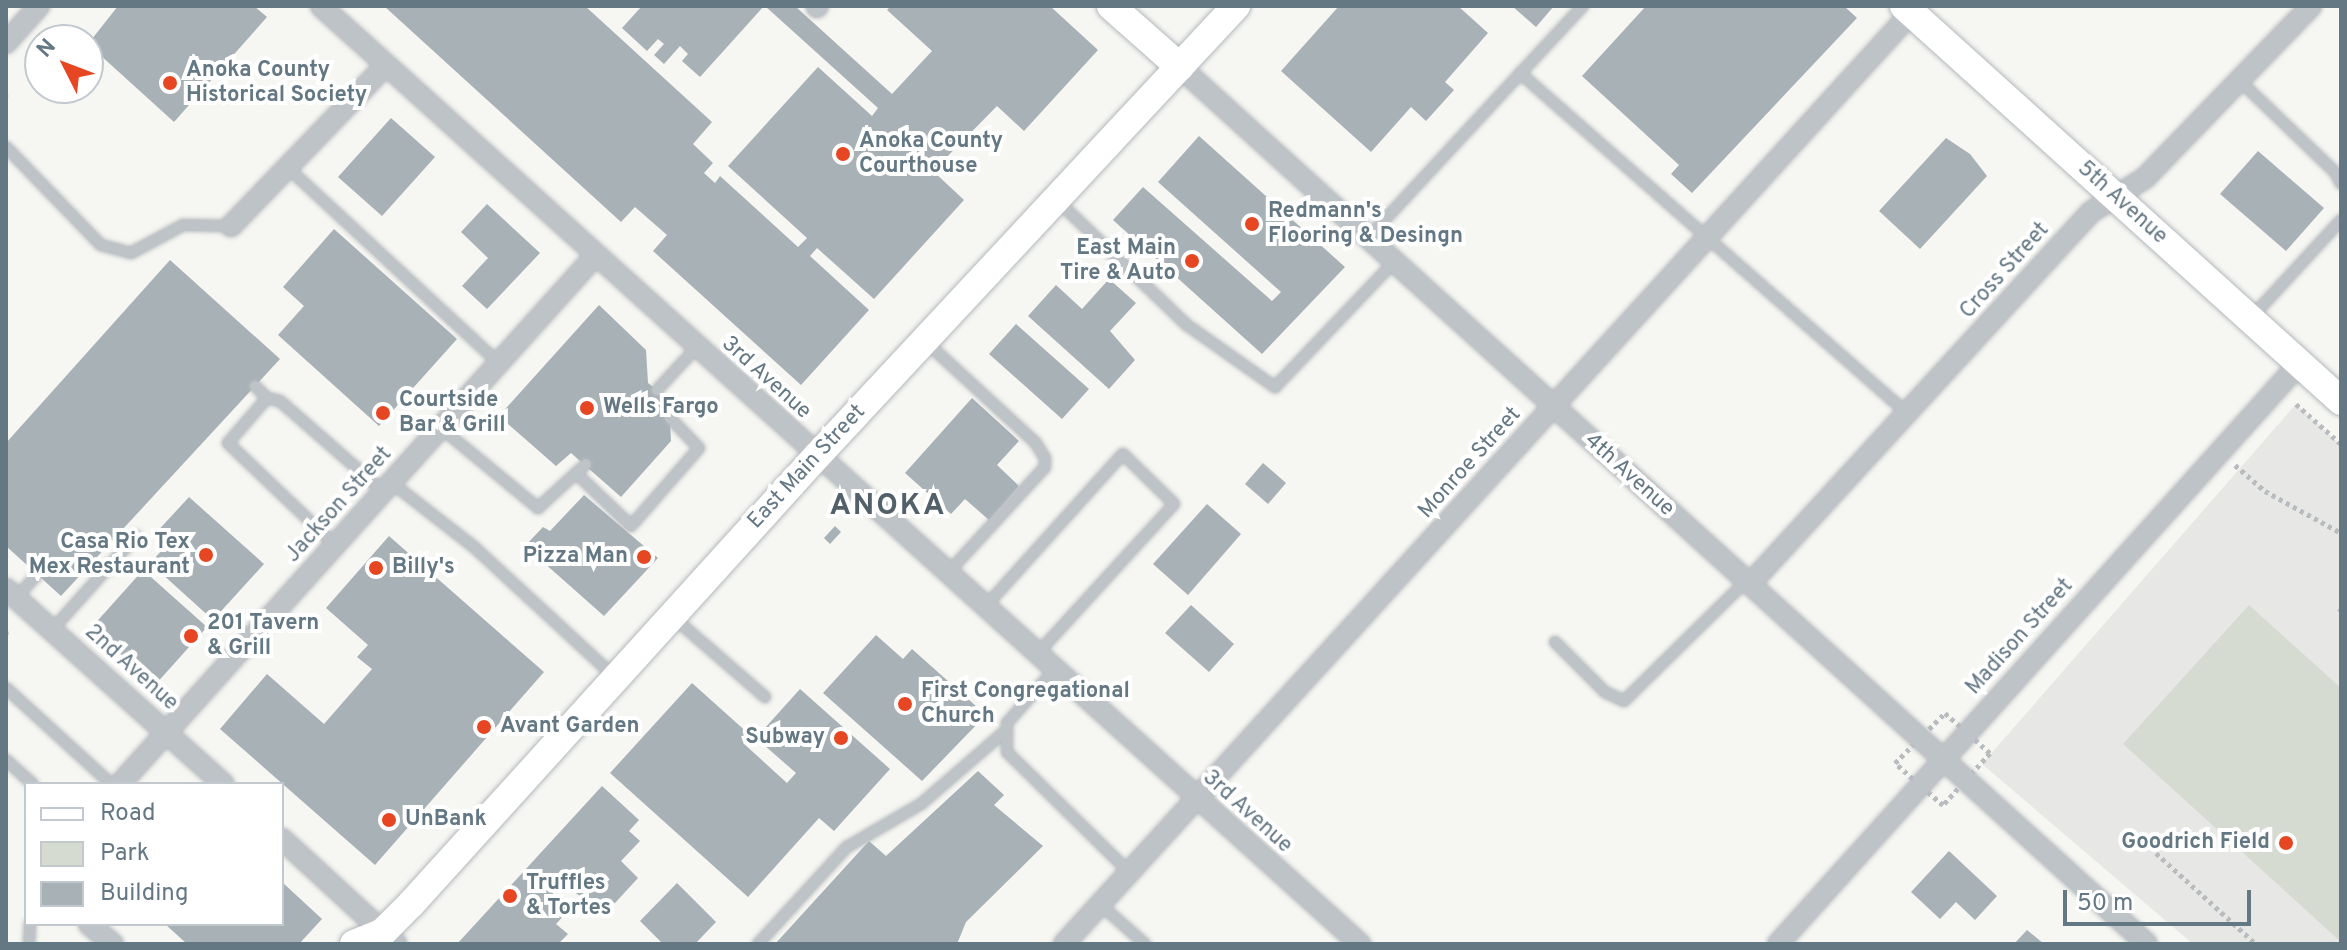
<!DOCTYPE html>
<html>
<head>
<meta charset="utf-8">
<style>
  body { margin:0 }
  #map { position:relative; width:2347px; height:950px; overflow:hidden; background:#f6f6f2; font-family:Overpass,sans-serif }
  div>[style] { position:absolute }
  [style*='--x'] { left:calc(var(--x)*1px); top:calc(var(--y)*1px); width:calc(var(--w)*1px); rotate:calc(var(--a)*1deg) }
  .built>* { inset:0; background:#e7e8e6 }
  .green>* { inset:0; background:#d6dbd1 }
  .building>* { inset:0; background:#a8b1b6 }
  .path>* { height:5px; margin-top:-2.5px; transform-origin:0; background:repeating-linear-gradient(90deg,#b8bcbe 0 4px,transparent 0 8px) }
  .roads { filter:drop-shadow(0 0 2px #b3b9bd) drop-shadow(0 0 2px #b3b9bd) }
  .lane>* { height:10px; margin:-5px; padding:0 5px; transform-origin:5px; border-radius:5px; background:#bec3c7 }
  .street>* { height:20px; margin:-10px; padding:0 10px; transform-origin:10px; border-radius:10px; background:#bec3c7 }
  .secondary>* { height:28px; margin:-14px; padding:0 14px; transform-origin:14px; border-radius:14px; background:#fff }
  .dots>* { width:22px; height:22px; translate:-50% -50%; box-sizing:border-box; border:4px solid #fff; border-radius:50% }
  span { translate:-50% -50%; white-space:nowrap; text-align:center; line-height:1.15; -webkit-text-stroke:8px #fff; paint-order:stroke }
  .poi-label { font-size:22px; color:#647884; font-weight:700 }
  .left { translate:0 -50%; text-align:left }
  .right { translate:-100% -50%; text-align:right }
  .street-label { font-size:22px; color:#647884 }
  .district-label { font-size:30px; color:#526069; font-weight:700; letter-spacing:2px }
  .frame { position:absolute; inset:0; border:8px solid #647884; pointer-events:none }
  .legend { position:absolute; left:24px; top:782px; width:260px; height:144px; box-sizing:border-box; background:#fff; border:2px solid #c1c9ce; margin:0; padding:10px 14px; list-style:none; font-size:24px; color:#647884 }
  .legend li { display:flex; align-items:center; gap:16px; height:40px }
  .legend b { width:40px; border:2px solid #c1c9ce }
  .north { position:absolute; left:24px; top:24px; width:80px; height:80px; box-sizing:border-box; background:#fff; border:2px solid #c1c9ce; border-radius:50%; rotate:312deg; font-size:22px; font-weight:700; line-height:32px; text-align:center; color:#647884 }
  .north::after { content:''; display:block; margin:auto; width:28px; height:36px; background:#e74622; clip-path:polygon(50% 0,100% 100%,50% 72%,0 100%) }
  .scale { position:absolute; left:2063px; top:890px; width:188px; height:36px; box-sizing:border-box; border:4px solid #647884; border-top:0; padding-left:10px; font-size:24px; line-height:28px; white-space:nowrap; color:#647884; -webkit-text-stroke:6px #fff; paint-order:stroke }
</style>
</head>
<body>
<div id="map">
  <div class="built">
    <i style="clip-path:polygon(2296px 404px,2341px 445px,2341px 944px,2193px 944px,1982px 764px)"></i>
  </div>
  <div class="green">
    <i style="clip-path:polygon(2249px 605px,2341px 688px,2341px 942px,2123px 744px)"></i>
  </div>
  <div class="building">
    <i style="clip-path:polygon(118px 6px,254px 6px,267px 17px,174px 122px,88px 44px)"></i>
    <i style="clip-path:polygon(384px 6px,585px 6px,712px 122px,693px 144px,713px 163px,704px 173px,715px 183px,720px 176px,798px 247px,807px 238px,728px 166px,818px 67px,872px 116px,878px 108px,765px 6px,795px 6px,892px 94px,932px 51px,887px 10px,891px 6px,1050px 6px,1098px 50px,1024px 131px,997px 106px,933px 171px,964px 200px,874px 299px,817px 248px,810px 256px,869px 310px,801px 385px,653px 251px,667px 235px,635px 207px,621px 222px)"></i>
    <i style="clip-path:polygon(642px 6px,764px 6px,700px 77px,682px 61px,688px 54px,680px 46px,664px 64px,654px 55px,664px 44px,658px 39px,647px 51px,622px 28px)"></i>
    <i style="clip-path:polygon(1339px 6px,1458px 6px,1488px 33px,1445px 82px,1454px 90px,1426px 121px,1411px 107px,1371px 152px,1281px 71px)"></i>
    <i style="clip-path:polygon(1512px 6px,1554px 6px,1536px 27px)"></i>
    <i style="clip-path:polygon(1646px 6px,1844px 6px,1857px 18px,1692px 193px,1671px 174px,1679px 165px,1582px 76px)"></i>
    <i style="clip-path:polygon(391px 118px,435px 157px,382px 216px,338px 177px)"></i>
    <i style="clip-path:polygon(1199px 136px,1345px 267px,1262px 354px,1113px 220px,1143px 187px,1272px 301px,1281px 292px,1158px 182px)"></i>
    <i style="clip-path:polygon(1946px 138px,1970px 154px,1987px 176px,1920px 249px,1879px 211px)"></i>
    <i style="clip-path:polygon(2258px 151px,2324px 208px,2286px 251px,2220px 194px)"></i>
    <i style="clip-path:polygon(487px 204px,540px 253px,487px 309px,462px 286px,488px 258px,461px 232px)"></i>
    <i style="clip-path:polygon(334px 229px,457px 339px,379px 426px,278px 335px,304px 306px,283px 287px)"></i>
    <i style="clip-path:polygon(170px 260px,280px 359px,61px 596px,6px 546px,6px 443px)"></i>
    <i style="clip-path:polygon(1109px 279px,1136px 303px,1110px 331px,1135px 360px,1109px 389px,1028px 316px,1056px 285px,1082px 309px)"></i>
    <i style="clip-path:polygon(599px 305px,646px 350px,648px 383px,669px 400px,671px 441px,621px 497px,571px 453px,556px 466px,499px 416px)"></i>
    <i style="clip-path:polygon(1016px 324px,1089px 389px,1062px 419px,989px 354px)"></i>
    <i style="clip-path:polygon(972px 398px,1019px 441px,997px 465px,1019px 486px,989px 520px,965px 499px,951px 514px,905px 473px)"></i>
    <i style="clip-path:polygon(1263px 463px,1286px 483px,1268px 504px,1245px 484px)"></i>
    <i style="clip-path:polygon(584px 495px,658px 558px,604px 616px,525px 546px,543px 527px,550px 531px)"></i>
    <i style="clip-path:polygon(189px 497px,264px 564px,213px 620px,150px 563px,166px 546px,154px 535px)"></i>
    <i style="clip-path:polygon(1207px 504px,1241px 534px,1188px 595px,1153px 564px)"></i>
    <i style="clip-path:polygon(835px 526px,841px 532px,830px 544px,824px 538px)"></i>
    <i style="clip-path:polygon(389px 536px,544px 672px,375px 865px,220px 729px,267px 674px,324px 724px,372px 669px,357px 657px,368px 645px,326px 608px)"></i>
    <i style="clip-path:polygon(143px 570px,207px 627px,155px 685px,91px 628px)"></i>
    <i style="clip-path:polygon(1191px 605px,1234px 644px,1209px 672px,1165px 633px)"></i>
    <i style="clip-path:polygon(876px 635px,903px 659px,912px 649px,986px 715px,922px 781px,823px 693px)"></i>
    <i style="clip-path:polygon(692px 683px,750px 735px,743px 743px,787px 783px,796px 773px,756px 738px,800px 689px,890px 769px,834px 831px,819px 818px,748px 897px,610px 773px)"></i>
    <i style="clip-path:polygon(978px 771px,1004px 795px,994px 805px,1043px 846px,966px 922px,957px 944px,775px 944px,869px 841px,886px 856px)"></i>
    <i style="clip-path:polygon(602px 786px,639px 820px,629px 831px,640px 841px,621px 861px,638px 878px,604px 915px,563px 883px,551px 896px,568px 911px,556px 924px,568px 934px,558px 944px,457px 944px)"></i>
    <i style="clip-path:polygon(1949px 851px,1997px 896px,1975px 920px,1956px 902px,1940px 919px,1911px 892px)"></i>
    <i style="clip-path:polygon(282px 882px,322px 919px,299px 944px,187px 944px,165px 924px,282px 924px)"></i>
    <i style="clip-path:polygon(677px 883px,716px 922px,695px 944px,663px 944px,640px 921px)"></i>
    <i style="clip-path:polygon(2027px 930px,2044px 944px,2014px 944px)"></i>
  </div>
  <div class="path">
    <i style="--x:6;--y:95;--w:1;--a:90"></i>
    <i style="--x:2296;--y:404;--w:60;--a:41.6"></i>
    <i style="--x:2235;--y:465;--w:40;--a:41"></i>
    <i style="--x:2265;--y:491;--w:87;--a:28.9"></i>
    <i style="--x:2339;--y:608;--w:3;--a:45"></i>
    <i style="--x:6;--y:631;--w:4;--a:90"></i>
    <i style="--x:1945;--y:713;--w:60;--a:41.6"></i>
    <i style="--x:1990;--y:753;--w:70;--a:132.1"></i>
    <i style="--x:1943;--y:805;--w:64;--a:-138.8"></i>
    <i style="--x:1895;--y:763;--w:71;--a:-45"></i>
    <i style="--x:2156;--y:853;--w:135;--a:42.3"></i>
  </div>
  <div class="roads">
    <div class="lane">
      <i style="--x:1520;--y:73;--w:517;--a:41.31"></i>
      <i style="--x:2239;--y:80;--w:133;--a:43.8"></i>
      <i style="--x:2335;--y:172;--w:13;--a:63"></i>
      <i style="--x:6;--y:147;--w:136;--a:45.9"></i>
      <i style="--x:101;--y:245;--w:31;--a:15"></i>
      <i style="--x:131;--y:253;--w:59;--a:-28.3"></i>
      <i style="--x:183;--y:225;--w:48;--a:1.2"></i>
      <i style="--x:287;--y:167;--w:289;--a:42.8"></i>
      <i style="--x:1058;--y:201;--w:179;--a:43.9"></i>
      <i style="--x:1187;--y:325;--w:108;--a:35.2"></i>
      <i style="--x:1275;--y:387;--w:171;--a:-46.4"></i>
      <i style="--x:1367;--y:239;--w:318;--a:-47.2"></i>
      <i style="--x:2250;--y:319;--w:134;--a:-47.4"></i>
      <i style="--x:925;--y:341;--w:149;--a:42.6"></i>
      <i style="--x:1035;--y:442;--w:19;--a:58"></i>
      <i style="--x:1045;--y:458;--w:9;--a:90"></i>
      <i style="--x:1045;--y:467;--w:144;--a:132.5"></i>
      <i style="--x:255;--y:386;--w:17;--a:45"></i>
      <i style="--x:657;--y:390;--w:57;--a:-47.1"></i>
      <i style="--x:441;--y:428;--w:126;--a:39.5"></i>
      <i style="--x:538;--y:508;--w:65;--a:-42.5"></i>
      <i style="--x:576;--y:473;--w:76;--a:43.9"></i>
      <i style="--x:631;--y:526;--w:103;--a:-48.9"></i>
      <i style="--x:699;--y:448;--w:42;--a:-134"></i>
      <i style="--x:392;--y:483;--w:104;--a:38"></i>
      <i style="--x:474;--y:547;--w:190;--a:42.7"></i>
      <i style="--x:335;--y:545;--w:148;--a:-136.4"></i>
      <i style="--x:228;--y:443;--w:60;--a:-49.1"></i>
      <i style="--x:267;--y:398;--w:13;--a:13"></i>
      <i style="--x:280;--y:401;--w:138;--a:41.2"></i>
      <i style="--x:16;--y:598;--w:31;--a:-48"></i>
      <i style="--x:985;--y:607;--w:206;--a:-48"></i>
      <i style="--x:1123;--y:454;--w:71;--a:44.4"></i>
      <i style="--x:1174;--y:504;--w:203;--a:132.4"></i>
      <i style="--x:673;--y:617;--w:122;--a:41"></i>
      <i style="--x:52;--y:630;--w:126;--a:-48.2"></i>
      <i style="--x:1555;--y:642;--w:71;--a:45"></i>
      <i style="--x:1605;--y:692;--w:21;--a:25"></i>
      <i style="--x:1624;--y:701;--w:171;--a:-44.5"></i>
      <i style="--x:1054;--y:670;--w:71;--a:131.6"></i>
      <i style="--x:1007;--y:723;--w:29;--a:90"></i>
      <i style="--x:1007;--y:752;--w:171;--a:44.5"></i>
      <i style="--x:6;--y:688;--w:142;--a:42.4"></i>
      <i style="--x:6;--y:760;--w:36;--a:42"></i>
      <i style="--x:1100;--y:904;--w:60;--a:41.6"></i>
      <i style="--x:29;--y:944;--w:20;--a:-87"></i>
      <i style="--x:758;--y:944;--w:132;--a:-47.5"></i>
      <i style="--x:847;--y:847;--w:86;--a:-30.2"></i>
      <i style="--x:921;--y:804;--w:108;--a:-40.9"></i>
    </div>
    <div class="street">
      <i style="--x:321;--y:6;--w:1400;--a:42.08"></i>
      <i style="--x:817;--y:7;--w:1;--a:-45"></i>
      <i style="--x:6;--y:43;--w:50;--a:-48.3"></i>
      <i style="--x:1180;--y:67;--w:1305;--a:42.21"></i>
      <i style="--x:231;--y:226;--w:222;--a:-46.1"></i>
      <i style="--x:1750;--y:584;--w:505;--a:-47.49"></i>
      <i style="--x:2091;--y:212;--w:64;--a:-32.2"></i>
      <i style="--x:2145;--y:178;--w:239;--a:-46"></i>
      <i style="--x:6;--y:589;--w:292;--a:41.9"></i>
      <i style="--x:120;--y:784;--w:709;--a:-48.03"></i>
      <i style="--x:282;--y:839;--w:155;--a:42.6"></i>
      <i style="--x:89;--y:924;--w:31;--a:40"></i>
      <i style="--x:1064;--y:944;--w:1259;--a:-47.7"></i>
      <i style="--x:1778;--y:944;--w:780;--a:-48.07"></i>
    </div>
    <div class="secondary">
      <i style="--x:1111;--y:6;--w:92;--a:41.5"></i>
      <i style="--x:1904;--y:6;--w:589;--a:42.11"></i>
      <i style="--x:354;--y:944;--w:31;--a:-22"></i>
      <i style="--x:383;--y:932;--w:40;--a:-45"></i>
      <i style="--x:411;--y:904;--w:605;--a:-47.82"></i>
      <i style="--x:817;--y:456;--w:615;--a:-47.04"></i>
    </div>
  </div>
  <div class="dots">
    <i style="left:170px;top:83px;background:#e74622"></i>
    <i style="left:843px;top:154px;background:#e74622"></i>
    <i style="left:1252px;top:224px;background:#e74622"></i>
    <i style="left:1192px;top:261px;background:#e74622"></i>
    <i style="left:587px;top:408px;background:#e74622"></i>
    <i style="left:383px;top:413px;background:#e74622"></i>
    <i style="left:206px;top:555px;background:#e74622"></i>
    <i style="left:644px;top:557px;background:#e74622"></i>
    <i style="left:376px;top:568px;background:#e74622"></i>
    <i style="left:191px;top:636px;background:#e74622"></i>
    <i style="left:905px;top:704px;background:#e74622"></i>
    <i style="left:484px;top:727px;background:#e74622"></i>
    <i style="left:841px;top:738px;background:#e74622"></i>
    <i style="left:389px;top:820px;background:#e74622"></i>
    <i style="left:2286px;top:843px;background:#e74622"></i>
    <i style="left:510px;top:896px;background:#e74622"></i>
  </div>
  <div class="poi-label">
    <span class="left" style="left:186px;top:83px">Anoka County<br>Historical Society</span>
    <span class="left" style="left:859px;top:154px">Anoka County<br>Courthouse</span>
    <span class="left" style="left:1268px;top:224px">Redmann's<br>Flooring &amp; Desingn</span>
    <span class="right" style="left:1176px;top:261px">East Main<br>Tire &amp; Auto</span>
    <span class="left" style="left:399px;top:413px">Courtside<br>Bar &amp; Grill</span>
    <span class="left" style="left:603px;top:408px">Wells Fargo</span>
    <span class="right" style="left:190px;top:555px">Casa Rio Tex<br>Mex Restaurant</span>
    <span class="right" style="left:628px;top:557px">Pizza Man</span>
    <span class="left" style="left:392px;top:568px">Billy's</span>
    <span class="left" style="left:207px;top:636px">201 Tavern<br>&amp; Grill</span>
    <span class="left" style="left:921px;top:704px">First Congregational<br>Church</span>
    <span class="left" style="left:500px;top:727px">Avant Garden</span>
    <span class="right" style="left:825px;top:738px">Subway</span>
    <span class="left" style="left:405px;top:820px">UnBank</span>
    <span class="right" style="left:2270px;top:843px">Goodrich Field</span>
    <span class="left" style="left:526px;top:896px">Truffles<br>&amp; Tortes</span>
  </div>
  <div class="street-label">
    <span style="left:2122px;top:203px;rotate:42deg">5th Avenue</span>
    <span style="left:2005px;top:271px;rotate:-48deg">Cross Street</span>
    <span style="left:766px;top:378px;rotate:42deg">3rd Avenue</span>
    <span style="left:1470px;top:463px;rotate:-48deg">Monroe Street</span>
    <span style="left:807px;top:467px;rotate:-47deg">East Main Street</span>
    <span style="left:1629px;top:475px;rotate:42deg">4th Avenue</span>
    <span style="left:339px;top:505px;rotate:-48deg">Jackson Street</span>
    <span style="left:2020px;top:637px;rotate:-48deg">Madison Street</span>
    <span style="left:131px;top:668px;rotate:42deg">2nd Avenue</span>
    <span style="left:1247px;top:812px;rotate:42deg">3rd Avenue</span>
  </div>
  <div class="district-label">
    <span style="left:888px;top:507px">ANOKA</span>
  </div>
  <div class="frame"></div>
  <ul class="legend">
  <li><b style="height:10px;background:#fff"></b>Road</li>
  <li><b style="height:22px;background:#d6dbd1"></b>Park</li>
  <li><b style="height:22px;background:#a8b1b6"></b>Building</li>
  </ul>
  <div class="north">N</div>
  <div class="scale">50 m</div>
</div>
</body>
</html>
